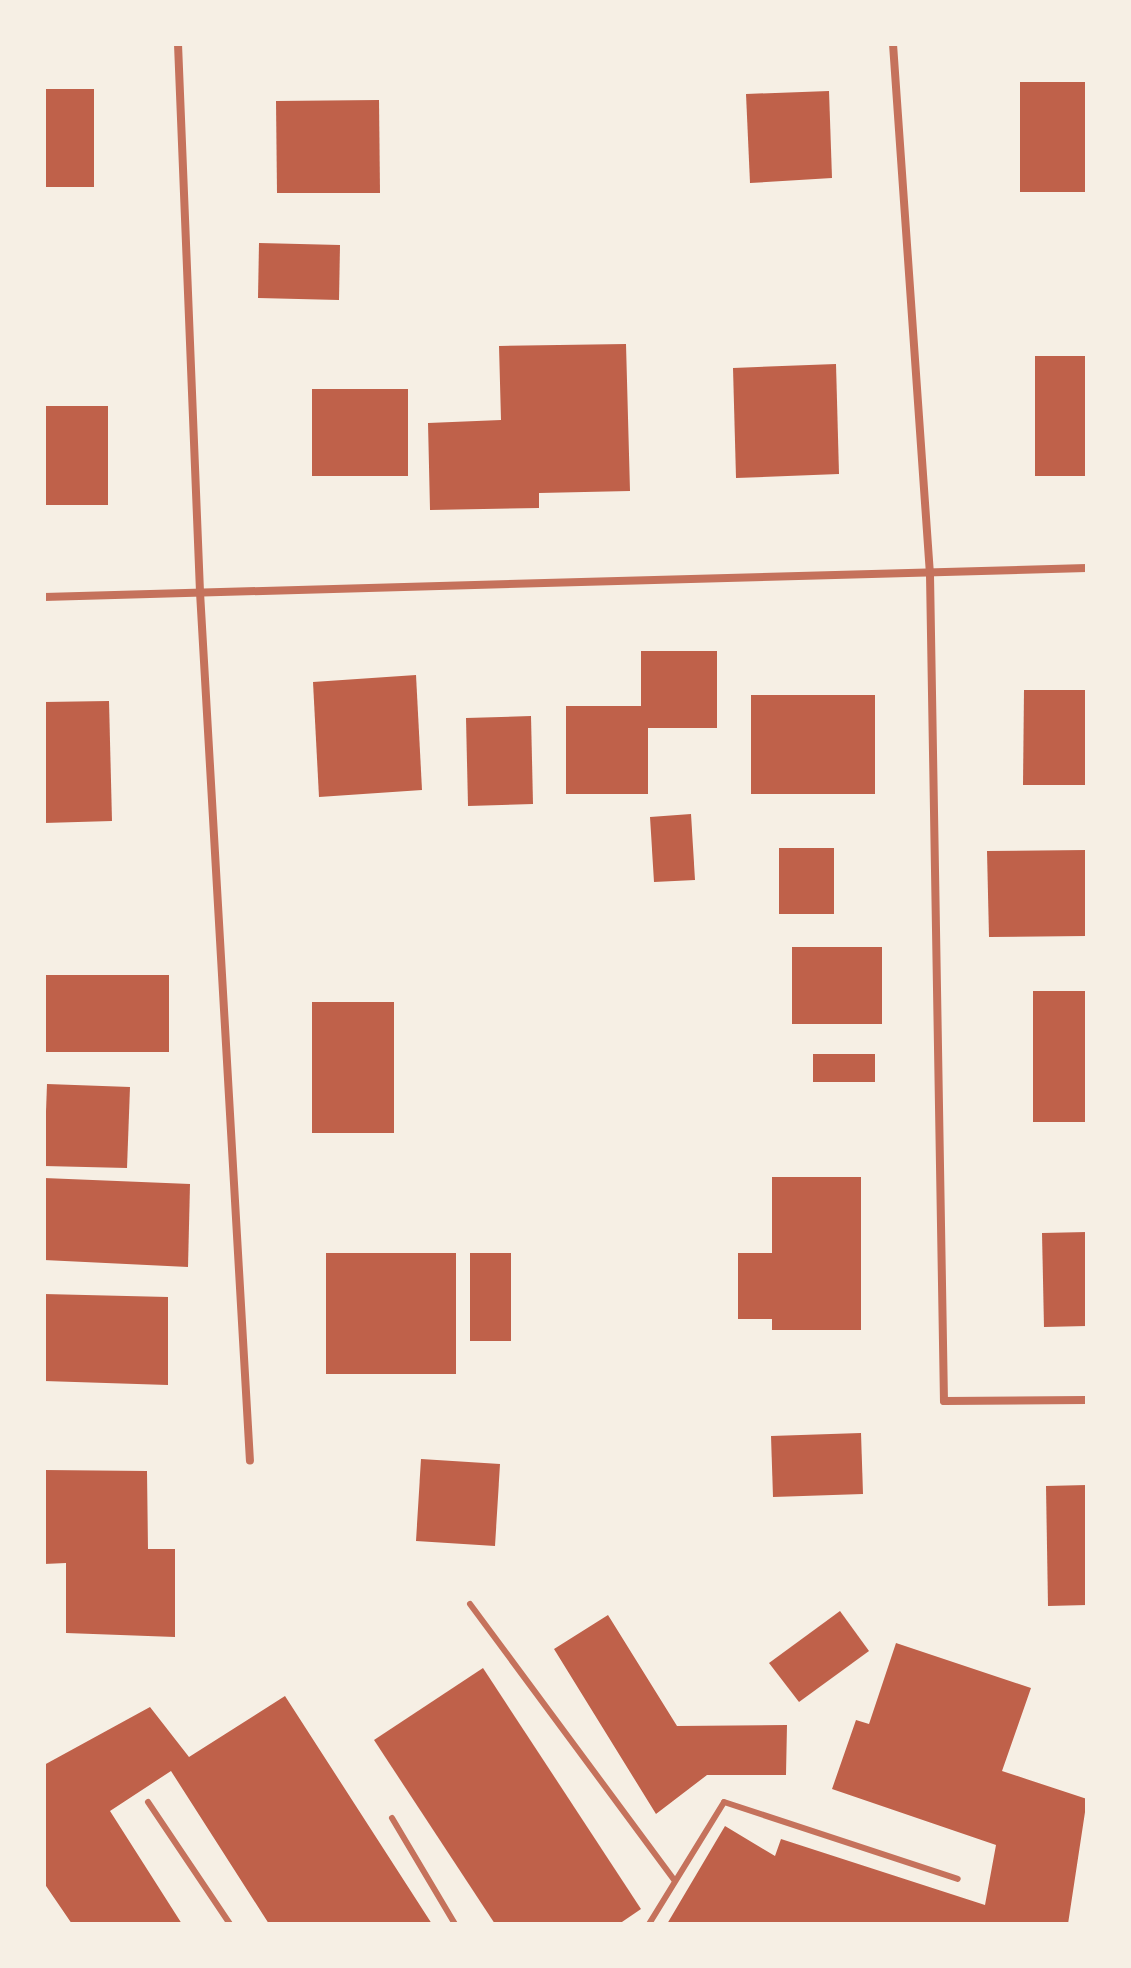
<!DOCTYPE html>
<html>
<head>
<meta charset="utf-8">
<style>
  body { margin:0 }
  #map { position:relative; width:1131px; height:1968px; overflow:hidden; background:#f6efe4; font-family:"Alegreya Sans",sans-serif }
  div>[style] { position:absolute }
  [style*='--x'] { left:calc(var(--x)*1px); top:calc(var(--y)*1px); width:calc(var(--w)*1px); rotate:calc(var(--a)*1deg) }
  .building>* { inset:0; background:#bf614a }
  .service>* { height:6px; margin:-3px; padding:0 3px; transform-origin:3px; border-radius:3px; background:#c5725c }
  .minor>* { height:8px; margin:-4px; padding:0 4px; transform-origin:4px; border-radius:4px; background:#c5725c }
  span { translate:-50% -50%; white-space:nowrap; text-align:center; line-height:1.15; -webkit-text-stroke:6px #f6efe4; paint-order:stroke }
  .frame { position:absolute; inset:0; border:46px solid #f6efe4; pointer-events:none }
</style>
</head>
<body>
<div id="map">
  <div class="building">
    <i style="clip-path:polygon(1020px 82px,1087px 82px,1087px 192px,1020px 192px)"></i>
    <i style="clip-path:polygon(44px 89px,94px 89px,94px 187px,44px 187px)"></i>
    <i style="clip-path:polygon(829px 91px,832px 178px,750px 183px,746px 94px)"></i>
    <i style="clip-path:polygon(379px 100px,380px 193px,277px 193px,276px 101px)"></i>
    <i style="clip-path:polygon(259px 243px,340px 245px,339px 300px,258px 298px)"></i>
    <i style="clip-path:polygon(626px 344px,630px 491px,539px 493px,539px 508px,430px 510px,428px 423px,501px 420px,499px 346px)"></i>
    <i style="clip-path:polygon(1035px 356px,1087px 356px,1087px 476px,1035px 476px)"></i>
    <i style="clip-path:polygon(836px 364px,839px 474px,736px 478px,733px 368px)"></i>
    <i style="clip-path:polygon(312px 389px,408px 389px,408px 476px,312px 476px)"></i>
    <i style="clip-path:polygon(46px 406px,108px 406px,108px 505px,46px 505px)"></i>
    <i style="clip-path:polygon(641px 651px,717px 651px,717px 728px,648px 728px,648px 794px,566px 794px,566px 706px,641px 706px)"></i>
    <i style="clip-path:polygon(416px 675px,422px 790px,319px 797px,313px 682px)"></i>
    <i style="clip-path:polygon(1024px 690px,1087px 690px,1087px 785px,1023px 785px)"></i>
    <i style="clip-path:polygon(751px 695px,875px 695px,875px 794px,751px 794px)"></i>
    <i style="clip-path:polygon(109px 701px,112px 821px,44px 823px,44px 702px)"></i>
    <i style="clip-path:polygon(531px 716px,533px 804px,468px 806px,466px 718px)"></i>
    <i style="clip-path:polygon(691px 814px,695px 880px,654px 882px,650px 817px)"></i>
    <i style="clip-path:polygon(779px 848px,834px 848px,834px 914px,779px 914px)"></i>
    <i style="clip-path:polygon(1087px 850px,1087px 936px,989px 937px,987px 851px)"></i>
    <i style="clip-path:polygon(792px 947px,882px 947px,882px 1024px,792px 1024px)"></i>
    <i style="clip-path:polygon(44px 975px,169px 975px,169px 1052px,44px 1052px)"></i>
    <i style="clip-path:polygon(1033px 991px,1087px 991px,1087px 1122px,1033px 1122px)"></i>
    <i style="clip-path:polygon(312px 1002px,394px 1002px,394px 1133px,312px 1133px)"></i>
    <i style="clip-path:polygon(813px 1054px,875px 1054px,875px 1082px,813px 1082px)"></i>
    <i style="clip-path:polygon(47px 1084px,130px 1087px,127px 1168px,44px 1166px)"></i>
    <i style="clip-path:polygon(772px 1177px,861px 1177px,861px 1330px,772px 1330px,772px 1319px,738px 1319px,738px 1253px,772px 1253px)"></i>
    <i style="clip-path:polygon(44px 1178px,190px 1184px,188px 1267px,44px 1260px)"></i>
    <i style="clip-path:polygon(1087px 1232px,1087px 1326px,1044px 1327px,1042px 1233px)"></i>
    <i style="clip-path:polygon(326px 1253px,456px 1253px,456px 1374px,326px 1374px)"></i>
    <i style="clip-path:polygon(470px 1253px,511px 1253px,511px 1341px,470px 1341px)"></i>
    <i style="clip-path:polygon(44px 1294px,168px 1297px,168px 1385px,44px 1381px)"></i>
    <i style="clip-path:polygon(861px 1433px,863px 1494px,773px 1497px,771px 1436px)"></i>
    <i style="clip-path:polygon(421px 1459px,500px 1464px,495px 1546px,416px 1541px)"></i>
    <i style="clip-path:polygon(44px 1470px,147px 1471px,148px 1549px,175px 1549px,175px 1637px,66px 1633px,66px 1563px,44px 1564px)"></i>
    <i style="clip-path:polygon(1087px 1485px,1087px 1605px,1048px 1606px,1046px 1486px)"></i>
    <i style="clip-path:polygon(840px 1611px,869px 1651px,799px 1702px,769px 1663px)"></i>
    <i style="clip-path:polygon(608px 1615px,677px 1726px,787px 1725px,786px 1775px,707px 1775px,656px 1814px,554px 1649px)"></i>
    <i style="clip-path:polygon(896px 1643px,1031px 1688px,1002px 1771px,1087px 1799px,1068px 1924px,667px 1924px,725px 1826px,775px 1856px,781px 1839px,985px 1905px,996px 1845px,832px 1789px,856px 1720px,869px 1724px)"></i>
    <i style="clip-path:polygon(483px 1668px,641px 1909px,619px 1924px,495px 1924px,374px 1740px)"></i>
    <i style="clip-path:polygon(285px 1696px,432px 1924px,269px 1924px,171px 1771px,110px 1811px,182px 1924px,72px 1924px,44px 1883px,44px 1765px,150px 1707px,189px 1757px)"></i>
  </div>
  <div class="service">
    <i style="--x:470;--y:1604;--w:343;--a:53.5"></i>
    <i style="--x:148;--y:1802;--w:147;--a:56.1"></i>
    <i style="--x:392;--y:1818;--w:123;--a:59.3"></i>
    <i style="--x:649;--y:1924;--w:143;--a:-58.4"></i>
    <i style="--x:724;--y:1802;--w:246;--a:18.2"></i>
  </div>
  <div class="minor">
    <i style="--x:178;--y:44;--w:548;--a:87.7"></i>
    <i style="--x:200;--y:592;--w:870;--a:86.71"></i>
    <i style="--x:893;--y:44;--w:532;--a:86.01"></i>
    <i style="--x:930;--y:575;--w:826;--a:89.03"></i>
    <i style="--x:944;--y:1401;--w:143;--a:-0.4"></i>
    <i style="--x:44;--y:597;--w:1043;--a:-1.59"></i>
  </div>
  <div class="frame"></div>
</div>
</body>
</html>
